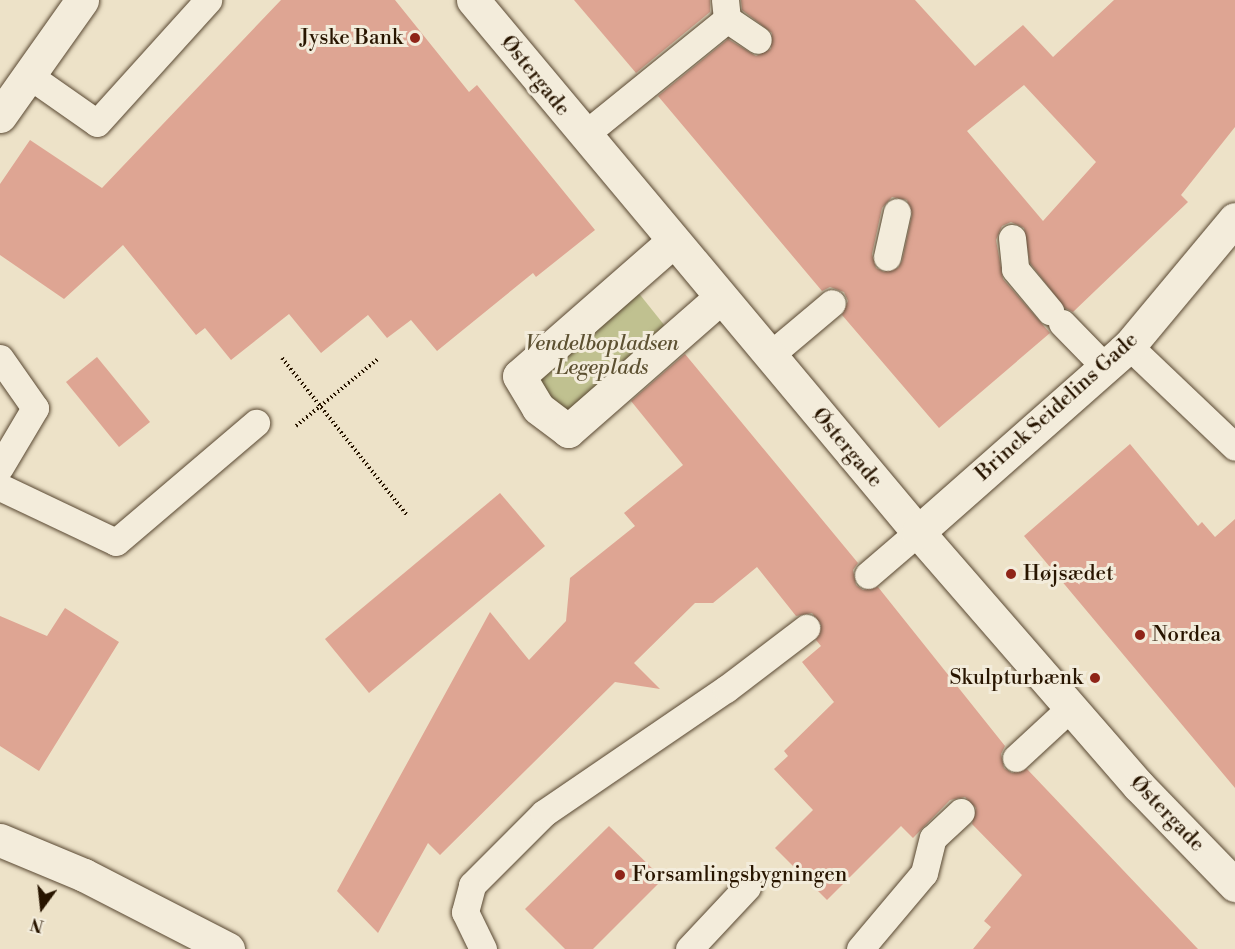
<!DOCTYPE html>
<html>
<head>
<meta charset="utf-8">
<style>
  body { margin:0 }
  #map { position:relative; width:1235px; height:949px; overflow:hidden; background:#ede2c8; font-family:"Libre Bodoni",serif }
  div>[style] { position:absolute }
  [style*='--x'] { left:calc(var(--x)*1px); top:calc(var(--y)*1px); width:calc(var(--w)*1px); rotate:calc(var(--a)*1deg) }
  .green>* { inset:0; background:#c0c190 }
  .building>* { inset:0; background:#dea593 }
  .path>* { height:4px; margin-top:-2px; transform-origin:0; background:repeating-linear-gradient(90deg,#281500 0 1.5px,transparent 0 4.5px) }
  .roads { filter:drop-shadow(0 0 2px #594832) drop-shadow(0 0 2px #594832) }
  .service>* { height:27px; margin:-13.5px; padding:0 13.5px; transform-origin:13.5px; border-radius:13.5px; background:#f3ecdb }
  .pedestrian>* { height:33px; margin:-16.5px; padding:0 16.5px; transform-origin:16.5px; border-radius:16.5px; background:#f3ecdb }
  .minor>* { height:33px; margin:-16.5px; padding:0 16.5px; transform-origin:16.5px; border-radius:16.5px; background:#f3ecdb }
  .tertiary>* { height:33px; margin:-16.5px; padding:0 16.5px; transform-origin:16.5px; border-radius:16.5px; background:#f3ecdb }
  .dots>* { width:16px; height:16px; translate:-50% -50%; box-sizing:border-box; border:3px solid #f3ecdb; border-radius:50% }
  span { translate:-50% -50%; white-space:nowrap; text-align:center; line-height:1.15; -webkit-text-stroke:6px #f3ecdb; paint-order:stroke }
  .poi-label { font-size:21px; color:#281500 }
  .right { translate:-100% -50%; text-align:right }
  .left { translate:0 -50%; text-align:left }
  .street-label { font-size:21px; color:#281500 }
  .park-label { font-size:21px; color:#5d5132; font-style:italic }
  .north { position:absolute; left:12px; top:877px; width:60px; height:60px; -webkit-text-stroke:4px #f3ecdb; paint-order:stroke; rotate:195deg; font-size:16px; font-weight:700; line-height:24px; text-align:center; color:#281500 }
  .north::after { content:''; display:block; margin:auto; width:21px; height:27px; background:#281500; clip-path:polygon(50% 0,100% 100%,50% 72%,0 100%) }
</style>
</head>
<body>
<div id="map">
  <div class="green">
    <i style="clip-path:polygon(637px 291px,673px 336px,567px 421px,531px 375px)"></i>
  </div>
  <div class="building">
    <i style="clip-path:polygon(281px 0,395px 0,469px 92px,477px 85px,595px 230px,536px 277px,533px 273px,437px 351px,411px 320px,387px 338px,368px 315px,321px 353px,289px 314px,231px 360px,205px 328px,196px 335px,123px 245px,64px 299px,0 255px,0 184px,30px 140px,102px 188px)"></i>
    <i style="clip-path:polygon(574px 0,710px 0,710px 12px,636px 73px)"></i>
    <i style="clip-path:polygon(evenodd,741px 0,915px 0,975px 66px,1023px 25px,1053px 57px,1114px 0,1235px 0,1235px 127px,1181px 195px,1188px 202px,1073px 312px,1065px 308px,1030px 263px,1024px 228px,1011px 222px,1002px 226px,996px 240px,1003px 279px,1050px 333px,939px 428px,842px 315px,848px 301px,844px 292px,830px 287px,822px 291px,658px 96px,728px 39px,756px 56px,771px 49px,772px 33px,742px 10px,741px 0,1024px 85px,1096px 162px,1043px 221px,967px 131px,1024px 85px,741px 0,892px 197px,907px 200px,912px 215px,902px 261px,898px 268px,884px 272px,876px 268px,872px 254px,882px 208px,892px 197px)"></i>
    <i style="clip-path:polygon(685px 354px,858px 563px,853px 570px,856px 585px,863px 590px,878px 587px,1005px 746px,1001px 754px,1004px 768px,1012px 773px,1027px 769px,1198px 949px,973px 949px,991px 927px,984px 921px,1022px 875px,972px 824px,976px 808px,965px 797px,950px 800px,913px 838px,901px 826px,827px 900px,775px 848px,813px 810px,774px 769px,788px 756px,784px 751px,834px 702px,802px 662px,821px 646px,816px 640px,821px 625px,812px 613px,796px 616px,757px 567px,713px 603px,695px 603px,634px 663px,660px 689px,615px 682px,440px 855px,428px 843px,378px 933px,337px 891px,490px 612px,529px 660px,566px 621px,570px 578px,635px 526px,624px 513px,683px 465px,631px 401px)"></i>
    <i style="clip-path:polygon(97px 357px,150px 422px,119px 447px,66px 382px)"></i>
    <i style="clip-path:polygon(1130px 444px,1198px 526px,1202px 522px,1215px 537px,1235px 519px,1235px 788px,1024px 536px)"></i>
    <i style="clip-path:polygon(500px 493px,545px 546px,369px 693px,325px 639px)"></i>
    <i style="clip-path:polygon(65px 608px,119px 642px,39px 771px,0 746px,0 616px,47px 636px)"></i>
    <i style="clip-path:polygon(609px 826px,663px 879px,593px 949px,565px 949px,525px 909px)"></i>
  </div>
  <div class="path">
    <i style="--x:282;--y:358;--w:201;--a:51.5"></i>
    <i style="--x:296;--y:426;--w:107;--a:-39.3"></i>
  </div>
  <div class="roads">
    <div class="service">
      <i style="--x:727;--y:19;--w:37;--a:34"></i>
      <i style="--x:27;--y:74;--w:85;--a:35"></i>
      <i style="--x:97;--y:123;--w:166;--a:-47.9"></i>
      <i style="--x:584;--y:135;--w:184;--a:-39"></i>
      <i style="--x:727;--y:19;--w:19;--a:-96"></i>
      <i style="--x:1012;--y:238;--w:31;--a:84"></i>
      <i style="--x:1015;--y:269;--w:55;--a:50.2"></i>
      <i style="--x:887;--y:257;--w:46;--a:-77.5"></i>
      <i style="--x:1062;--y:323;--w:62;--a:45.7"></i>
      <i style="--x:1129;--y:346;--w:146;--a:43.6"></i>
      <i style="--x:769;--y:356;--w:82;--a:-40.1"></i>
      <i style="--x:0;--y:358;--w:61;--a:55"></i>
      <i style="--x:35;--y:408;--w:69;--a:120.7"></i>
      <i style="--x:0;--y:487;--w:128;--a:25.4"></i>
      <i style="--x:116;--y:542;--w:184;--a:-40.4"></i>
      <i style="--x:868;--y:575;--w:66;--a:-40.7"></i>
      <i style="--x:1016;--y:758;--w:74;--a:-42.8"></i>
      <i style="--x:483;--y:949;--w:41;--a:-115.9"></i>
      <i style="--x:465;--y:912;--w:28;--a:-75"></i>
      <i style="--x:472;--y:885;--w:102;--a:-45"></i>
      <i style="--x:544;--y:813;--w:220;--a:-34.3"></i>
      <i style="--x:726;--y:689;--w:101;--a:-37.3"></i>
      <i style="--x:689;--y:949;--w:85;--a:-46.9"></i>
      <i style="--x:860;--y:949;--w:99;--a:-49.9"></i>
      <i style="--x:924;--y:873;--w:36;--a:-76"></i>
      <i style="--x:933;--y:838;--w:38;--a:-43"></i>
    </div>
    <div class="pedestrian">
      <i style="--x:473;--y:0;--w:694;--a:50.09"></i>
      <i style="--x:918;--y:532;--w:337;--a:49"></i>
      <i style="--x:1139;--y:786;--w:138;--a:45.9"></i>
      <i style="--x:672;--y:242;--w:203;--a:138.8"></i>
      <i style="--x:519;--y:376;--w:37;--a:59"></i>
      <i style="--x:538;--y:408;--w:38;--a:37"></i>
      <i style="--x:568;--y:431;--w:202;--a:-41.2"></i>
    </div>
    <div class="minor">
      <i style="--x:0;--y:116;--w:142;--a:-54.7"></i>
      <i style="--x:918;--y:532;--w:281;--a:-41.4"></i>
      <i style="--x:1129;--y:346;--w:165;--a:-50.2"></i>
    </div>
    <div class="tertiary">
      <i style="--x:0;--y:840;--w:91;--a:22.6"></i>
      <i style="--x:84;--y:875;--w:162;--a:27.2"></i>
    </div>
  </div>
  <div class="dots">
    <i style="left:415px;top:38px;background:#8f2418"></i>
    <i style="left:1011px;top:574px;background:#8f2418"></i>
    <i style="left:1140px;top:635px;background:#8f2418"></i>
    <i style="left:1095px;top:678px;background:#8f2418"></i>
    <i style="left:620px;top:875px;background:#8f2418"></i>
  </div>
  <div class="poi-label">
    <span class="right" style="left:403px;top:38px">Jyske Bank</span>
    <span class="left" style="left:1023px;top:574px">Højsædet</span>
    <span class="left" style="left:1152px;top:635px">Nordea</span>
    <span class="right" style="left:1083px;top:678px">Skulpturbænk</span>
    <span class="left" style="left:632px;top:875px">Forsamlingsbygningen</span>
  </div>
  <div class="street-label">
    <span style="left:535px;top:76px;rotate:51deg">Østergade</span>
    <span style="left:1057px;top:407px;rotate:-42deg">Brinck Seidelins Gade</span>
    <span style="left:847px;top:448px;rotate:50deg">Østergade</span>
    <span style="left:1167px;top:814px;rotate:46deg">Østergade</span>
  </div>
  <div class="park-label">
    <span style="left:602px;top:356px">Vendelbopladsen<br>Legeplads</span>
  </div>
  <div class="north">N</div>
</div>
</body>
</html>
